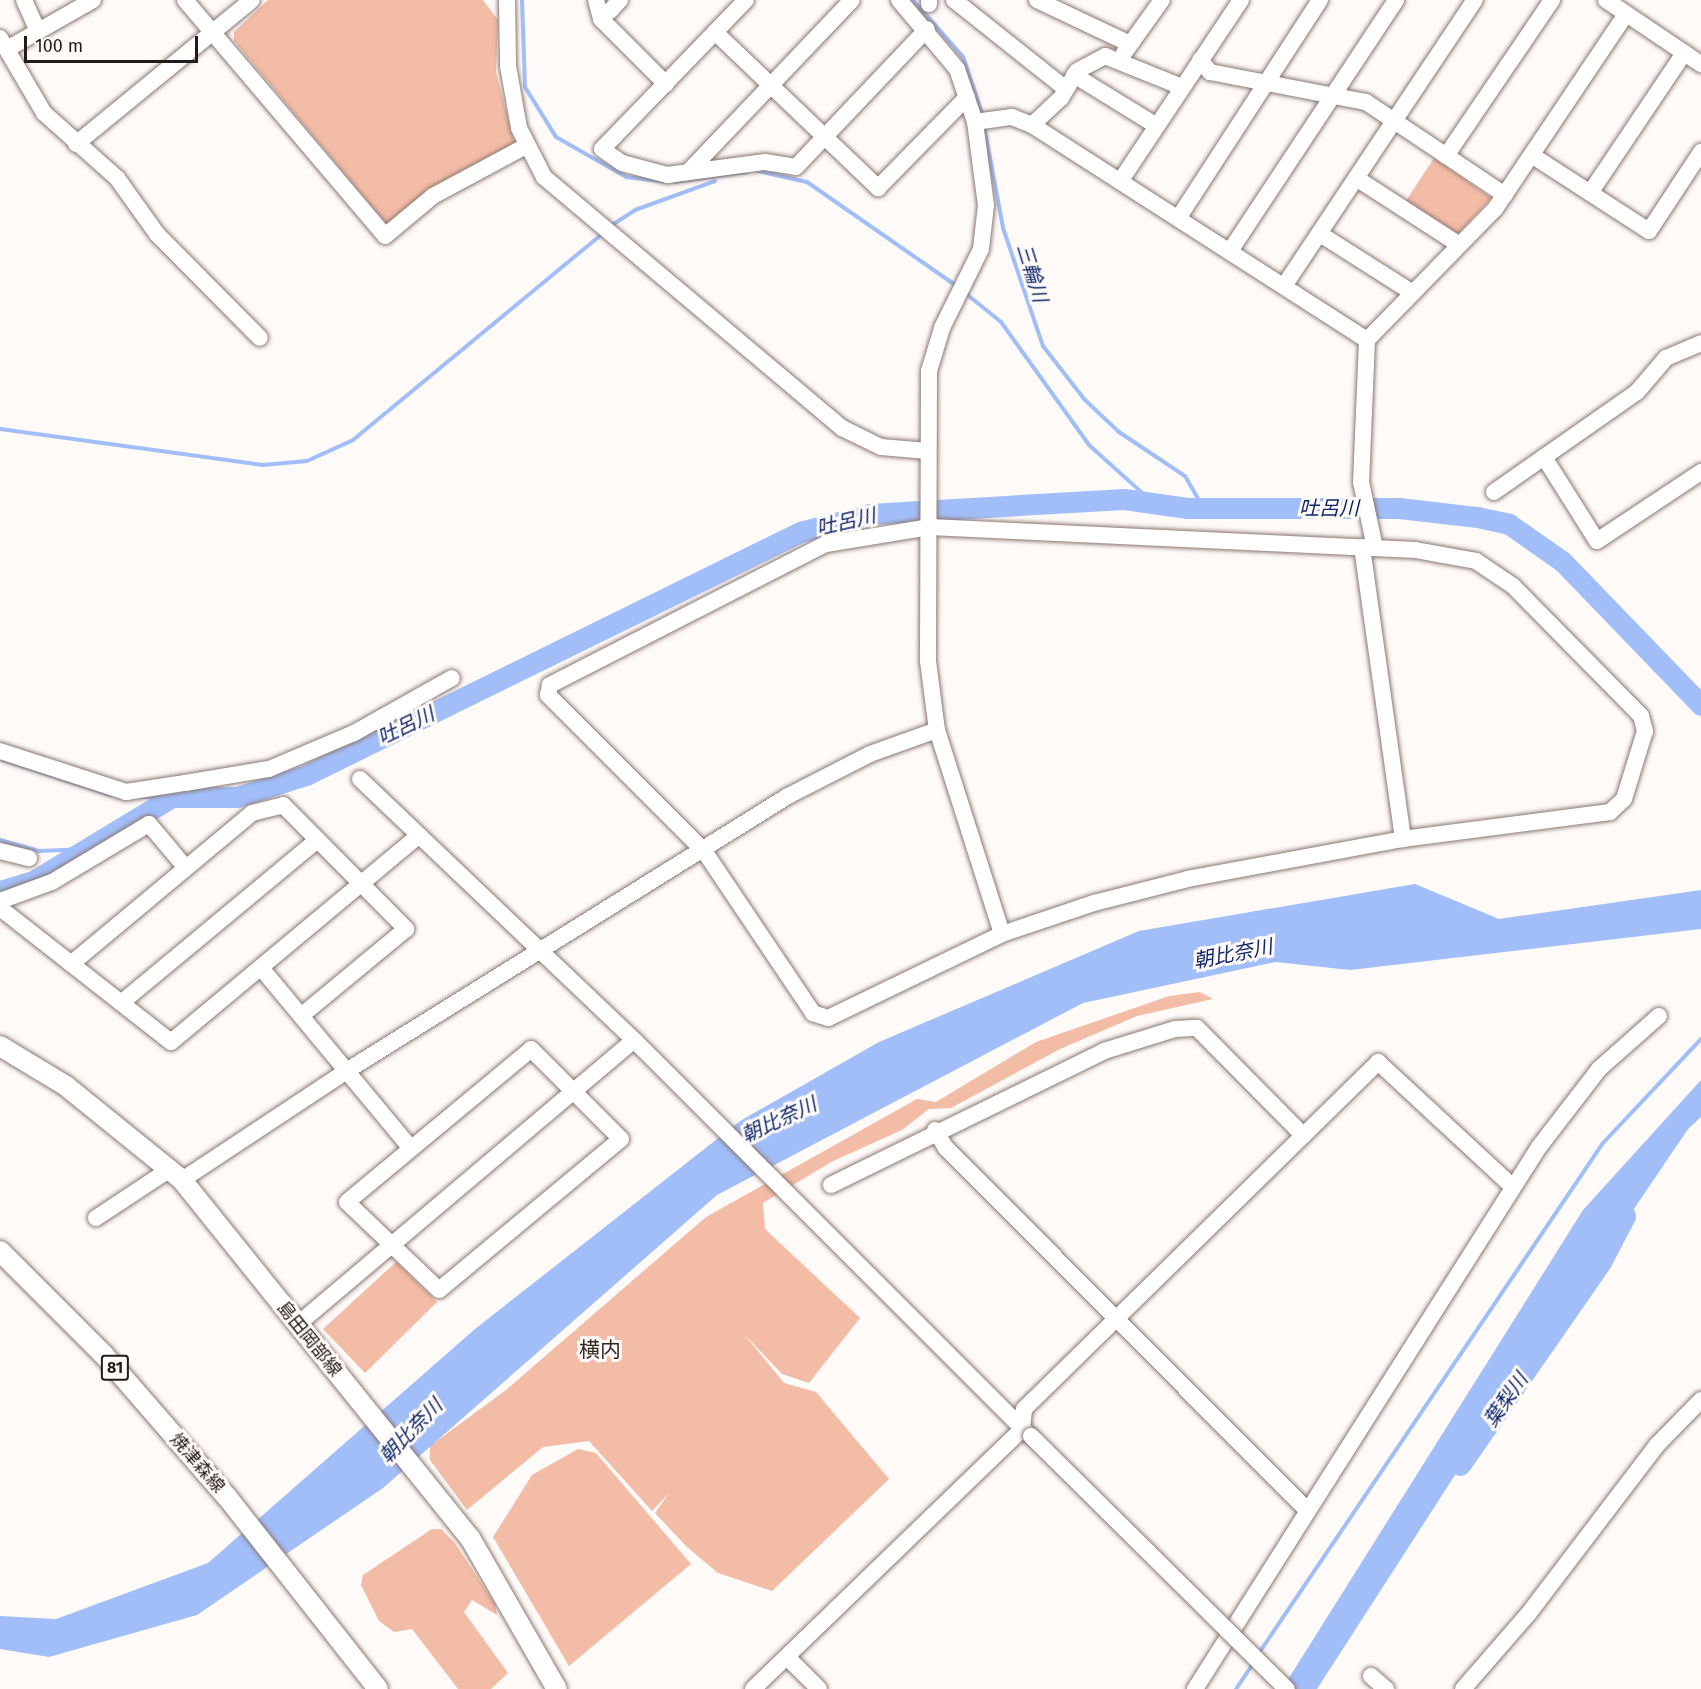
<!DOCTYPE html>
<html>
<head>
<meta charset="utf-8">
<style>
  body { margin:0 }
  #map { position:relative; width:1701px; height:1689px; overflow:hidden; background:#fefaf8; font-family:"Fira Sans","Noto Sans JP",sans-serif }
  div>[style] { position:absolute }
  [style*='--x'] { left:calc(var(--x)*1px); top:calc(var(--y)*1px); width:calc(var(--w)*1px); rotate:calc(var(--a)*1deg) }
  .green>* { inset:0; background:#f3bca7 }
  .water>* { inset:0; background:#a2bef9 }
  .stream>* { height:4px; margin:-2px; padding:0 2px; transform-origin:2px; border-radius:2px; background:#a2bef9 }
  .river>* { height:21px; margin:-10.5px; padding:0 10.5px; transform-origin:10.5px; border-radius:10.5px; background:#a2bef9 }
  .roads { filter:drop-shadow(0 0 2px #8a766f) drop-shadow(0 0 2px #8a766f) }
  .minor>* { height:16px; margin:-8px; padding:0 8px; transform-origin:8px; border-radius:8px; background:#fff }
  .major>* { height:20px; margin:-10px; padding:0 10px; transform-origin:10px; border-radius:10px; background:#fff }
  .bridges { filter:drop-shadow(0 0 2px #8a766f) drop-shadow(0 0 2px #8a766f) }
  .minor-bridge>* { height:16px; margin:-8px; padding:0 8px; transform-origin:8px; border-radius:8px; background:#fff }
  span { translate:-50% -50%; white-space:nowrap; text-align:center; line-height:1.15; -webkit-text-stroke:6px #fefaf8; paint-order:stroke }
  .shield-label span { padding:2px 4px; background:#fefaf8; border:2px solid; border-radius:4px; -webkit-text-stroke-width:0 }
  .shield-label { font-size:16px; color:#231b18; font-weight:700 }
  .street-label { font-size:18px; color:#231b18 }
  .water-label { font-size:20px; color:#0e2668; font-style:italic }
  .quarter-label { font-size:21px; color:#362620 }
  .scale { position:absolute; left:24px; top:36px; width:174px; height:27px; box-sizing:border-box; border:3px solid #231b18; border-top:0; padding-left:8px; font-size:18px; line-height:21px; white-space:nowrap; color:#231b18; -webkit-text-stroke:4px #fefaf8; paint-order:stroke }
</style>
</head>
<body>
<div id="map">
  <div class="green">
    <i style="clip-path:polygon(268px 0,483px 0,498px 20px,496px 72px,516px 150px,389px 227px,234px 41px,234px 32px)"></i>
    <i style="clip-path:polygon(1434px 158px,1491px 198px,1457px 235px,1404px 204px)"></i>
    <i style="clip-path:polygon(1200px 992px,1213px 999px,1137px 1016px,1060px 1049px,951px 1108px,929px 1109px,902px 1130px,833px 1161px,763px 1203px,765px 1229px,860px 1318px,809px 1383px,782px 1374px,744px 1334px,784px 1383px,816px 1392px,889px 1479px,772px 1591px,718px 1573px,687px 1547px,655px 1513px,669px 1493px,652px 1511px,589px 1441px,543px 1447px,467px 1510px,430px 1460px,430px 1446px,506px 1390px,706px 1217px,917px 1099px,936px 1102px,1036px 1042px,1169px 996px)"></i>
    <i style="clip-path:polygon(396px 1262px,437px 1302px,365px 1373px,323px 1329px)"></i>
    <i style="clip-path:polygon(578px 1449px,596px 1453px,691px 1564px,569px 1666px,493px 1537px,532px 1475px)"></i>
    <i style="clip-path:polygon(432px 1529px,441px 1529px,454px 1542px,495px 1604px,497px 1615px,472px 1600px,464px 1612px,508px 1673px,491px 1689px,458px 1689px,412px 1629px,394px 1632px,379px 1621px,361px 1585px,363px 1575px)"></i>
  </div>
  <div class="water">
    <i style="clip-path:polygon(1415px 884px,1499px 919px,1701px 890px,1701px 929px,1350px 970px,1276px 962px,1083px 1003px,717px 1195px,383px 1488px,197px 1615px,49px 1657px,0 1649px,0 1616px,56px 1619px,208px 1563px,475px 1329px,740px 1121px,879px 1042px,1139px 931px)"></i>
    <i style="clip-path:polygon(1701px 1080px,1701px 1117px,1688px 1129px,1477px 1441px,1317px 1689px,1282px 1689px,1583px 1210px)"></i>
  </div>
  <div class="stream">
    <i style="--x:522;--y:0;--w:87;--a:88"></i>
    <i style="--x:525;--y:87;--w:59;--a:58.2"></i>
    <i style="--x:556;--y:137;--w:81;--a:29.7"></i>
    <i style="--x:626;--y:177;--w:38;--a:7"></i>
    <i style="--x:913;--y:0;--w:76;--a:48.7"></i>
    <i style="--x:963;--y:57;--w:62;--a:71.3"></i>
    <i style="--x:984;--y:126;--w:104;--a:79.4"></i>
    <i style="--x:1003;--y:228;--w:125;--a:71.3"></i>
    <i style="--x:1043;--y:346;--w:68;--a:52.1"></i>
    <i style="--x:1085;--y:400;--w:47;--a:43.3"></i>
    <i style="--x:1119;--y:432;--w:79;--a:33.7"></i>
    <i style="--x:1185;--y:476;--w:36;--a:60"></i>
    <i style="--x:758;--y:171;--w:50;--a:12.7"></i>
    <i style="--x:807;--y:182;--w:184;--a:34.8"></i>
    <i style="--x:675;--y:182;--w:73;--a:-7.9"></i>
    <i style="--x:609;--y:227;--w:31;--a:-33"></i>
    <i style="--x:635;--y:210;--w:85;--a:-19.9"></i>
    <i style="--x:964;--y:292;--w:48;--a:39"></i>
    <i style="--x:1001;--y:322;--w:151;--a:54.4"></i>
    <i style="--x:1089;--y:445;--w:82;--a:42"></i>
    <i style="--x:0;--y:429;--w:265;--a:7.8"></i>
    <i style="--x:263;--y:465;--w:44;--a:-5.2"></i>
    <i style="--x:307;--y:461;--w:51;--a:-24.5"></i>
    <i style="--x:353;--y:440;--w:326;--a:-39.6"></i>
    <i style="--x:3;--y:760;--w:113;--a:18.1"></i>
    <i style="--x:138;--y:797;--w:34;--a:0"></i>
    <i style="--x:0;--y:840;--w:41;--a:15.8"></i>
    <i style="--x:39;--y:851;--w:48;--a:-2.4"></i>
    <i style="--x:1259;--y:1653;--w:615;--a:-56"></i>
    <i style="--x:1603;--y:1143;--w:143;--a:-46.7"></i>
    <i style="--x:1236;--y:1689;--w:32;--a:-56"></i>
  </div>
  <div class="river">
    <i style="--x:0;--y:891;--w:37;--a:-17"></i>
    <i style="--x:35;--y:880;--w:160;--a:-31.2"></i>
    <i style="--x:172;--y:797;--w:65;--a:0"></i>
    <i style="--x:237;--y:797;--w:72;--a:-17.7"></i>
    <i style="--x:306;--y:775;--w:551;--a:-26.19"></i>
    <i style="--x:800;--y:532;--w:72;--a:-14.4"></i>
    <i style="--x:870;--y:514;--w:254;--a:-3.4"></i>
    <i style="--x:1124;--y:499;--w:64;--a:8.1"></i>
    <i style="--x:1187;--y:508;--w:212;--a:0"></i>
    <i style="--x:1399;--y:508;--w:79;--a:6.6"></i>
    <i style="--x:1477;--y:517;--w:33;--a:12"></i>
    <i style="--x:1509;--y:524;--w:66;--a:35.1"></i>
    <i style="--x:1563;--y:562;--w:199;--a:46"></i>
    <i style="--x:1460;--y:1465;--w:247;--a:-55.2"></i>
    <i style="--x:1601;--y:1262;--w:52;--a:-62.4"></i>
  </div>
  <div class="roads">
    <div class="minor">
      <i style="--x:24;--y:0;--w:35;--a:66"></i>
      <i style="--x:185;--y:0;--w:309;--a:49.7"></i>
      <i style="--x:385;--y:236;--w:62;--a:-39.8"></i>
      <i style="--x:433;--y:196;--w:106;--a:-28.3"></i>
      <i style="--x:507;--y:0;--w:66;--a:89.1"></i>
      <i style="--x:508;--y:66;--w:63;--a:79.9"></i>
      <i style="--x:519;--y:128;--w:55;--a:63"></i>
      <i style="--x:544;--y:177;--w:390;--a:40.1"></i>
      <i style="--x:842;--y:428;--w:43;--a:26"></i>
      <i style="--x:881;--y:447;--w:47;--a:4.9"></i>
      <i style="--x:596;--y:0;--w:20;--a:75"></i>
      <i style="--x:601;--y:19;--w:92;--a:45"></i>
      <i style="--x:746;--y:0;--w:207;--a:134"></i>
      <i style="--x:602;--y:149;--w:24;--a:35"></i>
      <i style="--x:622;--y:163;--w:47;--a:14.9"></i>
      <i style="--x:667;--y:175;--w:99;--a:-7.6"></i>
      <i style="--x:765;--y:162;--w:31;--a:9"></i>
      <i style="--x:796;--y:167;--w:190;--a:-46.5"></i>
      <i style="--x:899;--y:0;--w:90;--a:50"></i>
      <i style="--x:957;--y:69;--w:56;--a:71.2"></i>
      <i style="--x:975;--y:122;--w:84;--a:82.5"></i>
      <i style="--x:986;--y:205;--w:44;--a:96.5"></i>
      <i style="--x:981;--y:249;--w:88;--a:116.3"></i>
      <i style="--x:942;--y:328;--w:45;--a:106.8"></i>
      <i style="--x:929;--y:371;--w:290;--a:90.2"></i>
      <i style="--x:928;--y:661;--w:70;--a:82.6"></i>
      <i style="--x:937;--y:730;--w:214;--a:72.3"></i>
      <i style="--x:954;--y:0;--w:143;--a:38.5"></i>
      <i style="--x:1037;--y:0;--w:103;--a:25.3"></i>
      <i style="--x:1606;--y:0;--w:115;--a:34"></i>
      <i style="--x:929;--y:4;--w:4;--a:-90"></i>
      <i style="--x:610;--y:11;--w:15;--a:-48"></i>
      <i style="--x:715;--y:32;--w:226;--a:43.7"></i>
      <i style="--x:878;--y:188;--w:127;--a:-45.6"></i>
      <i style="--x:0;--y:38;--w:87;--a:59.6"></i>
      <i style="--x:44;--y:113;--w:98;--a:41.7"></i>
      <i style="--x:117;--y:178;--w:69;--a:54.5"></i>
      <i style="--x:157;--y:234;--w:146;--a:45.3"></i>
      <i style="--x:7;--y:49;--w:99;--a:-29.7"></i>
      <i style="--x:1124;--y:53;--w:65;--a:-54.4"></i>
      <i style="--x:1200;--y:60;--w:16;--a:50"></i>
      <i style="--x:1210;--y:72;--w:159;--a:10.9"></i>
      <i style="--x:1366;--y:102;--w:167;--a:33.8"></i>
      <i style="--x:1074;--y:75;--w:97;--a:31.6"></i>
      <i style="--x:975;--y:122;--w:37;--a:-8"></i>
      <i style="--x:1012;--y:117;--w:22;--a:22"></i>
      <i style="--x:1032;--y:125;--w:398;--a:32.7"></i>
      <i style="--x:1367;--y:340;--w:183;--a:-45.7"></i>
      <i style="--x:1495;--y:209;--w:235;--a:-56.1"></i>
      <i style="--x:1032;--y:125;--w:40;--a:-43"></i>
      <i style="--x:1061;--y:98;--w:31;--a:-59"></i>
      <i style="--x:1077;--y:71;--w:32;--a:-28"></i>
      <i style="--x:1105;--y:56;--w:83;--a:21.9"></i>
      <i style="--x:76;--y:144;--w:227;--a:-39.3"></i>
      <i style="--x:1446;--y:156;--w:189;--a:-55.8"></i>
      <i style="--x:1533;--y:156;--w:138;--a:32.9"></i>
      <i style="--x:1649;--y:231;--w:95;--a:-56.6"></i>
      <i style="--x:691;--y:169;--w:233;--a:-46.4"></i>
      <i style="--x:1356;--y:178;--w:121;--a:32.9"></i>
      <i style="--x:1121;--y:180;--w:216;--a:-56.3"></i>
      <i style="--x:1590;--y:193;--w:169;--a:-56.1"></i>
      <i style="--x:1179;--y:217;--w:259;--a:-57"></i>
      <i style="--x:1320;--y:234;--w:110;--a:32.4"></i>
      <i style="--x:1230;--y:251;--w:301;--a:-56.5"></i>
      <i style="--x:1284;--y:286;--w:344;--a:-56.3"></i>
      <i style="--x:1367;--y:340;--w:142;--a:92.4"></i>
      <i style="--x:1361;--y:482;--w:67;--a:78"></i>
      <i style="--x:1544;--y:457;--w:99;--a:57.8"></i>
      <i style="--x:1597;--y:541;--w:125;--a:-33.6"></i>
      <i style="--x:1494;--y:492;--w:174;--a:-35"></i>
      <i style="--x:1637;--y:392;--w:45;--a:-49.5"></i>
      <i style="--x:1666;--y:358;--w:38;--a:-23"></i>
      <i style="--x:930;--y:527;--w:486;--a:2.7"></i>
      <i style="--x:1415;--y:550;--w:62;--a:10.2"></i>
      <i style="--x:1476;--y:561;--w:45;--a:34"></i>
      <i style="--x:1513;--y:586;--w:182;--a:45.4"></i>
      <i style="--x:1641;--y:716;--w:16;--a:75"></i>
      <i style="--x:1645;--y:731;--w:71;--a:107.2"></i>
      <i style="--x:1624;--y:799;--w:19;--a:137"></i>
      <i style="--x:1610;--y:812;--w:209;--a:172.6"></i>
      <i style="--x:1403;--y:839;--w:219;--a:169.5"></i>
      <i style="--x:1188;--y:879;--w:97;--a:165.7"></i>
      <i style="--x:1094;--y:903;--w:97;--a:161.4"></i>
      <i style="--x:1002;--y:934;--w:193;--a:154.2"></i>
      <i style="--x:828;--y:1018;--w:16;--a:-162"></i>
      <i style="--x:813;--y:1013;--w:195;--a:-123.9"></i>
      <i style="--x:704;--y:851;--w:221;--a:-135"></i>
      <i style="--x:548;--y:695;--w:10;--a:-79"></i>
      <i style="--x:550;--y:685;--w:310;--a:-27.1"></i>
      <i style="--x:826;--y:544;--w:105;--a:-9.3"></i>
      <i style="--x:1362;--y:547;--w:295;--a:82"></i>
      <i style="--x:0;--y:751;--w:133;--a:18"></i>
      <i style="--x:126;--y:792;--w:60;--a:-8.7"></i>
      <i style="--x:185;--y:783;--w:85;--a:-9.5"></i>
      <i style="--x:269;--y:769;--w:92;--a:-23"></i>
      <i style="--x:354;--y:733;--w:112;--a:-29.3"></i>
      <i style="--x:360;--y:779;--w:378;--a:43.6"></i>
      <i style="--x:634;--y:1040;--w:557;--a:45"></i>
      <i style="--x:0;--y:851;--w:30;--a:14"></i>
      <i style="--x:0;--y:901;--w:55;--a:-20.1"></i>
      <i style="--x:52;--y:882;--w:113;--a:-30.9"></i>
      <i style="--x:149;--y:824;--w:57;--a:49.9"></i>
      <i style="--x:0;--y:908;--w:217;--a:38.1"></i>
      <i style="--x:171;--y:1042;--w:320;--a:-39.8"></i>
      <i style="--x:71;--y:964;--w:236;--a:-39.8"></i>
      <i style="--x:252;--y:813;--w:32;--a:-14"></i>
      <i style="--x:283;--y:805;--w:175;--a:45.2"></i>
      <i style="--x:406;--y:929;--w:135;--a:140.4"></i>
      <i style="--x:262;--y:969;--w:230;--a:50.3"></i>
      <i style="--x:121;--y:1003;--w:255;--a:-39.7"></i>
      <i style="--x:531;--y:1049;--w:127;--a:45"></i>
      <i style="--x:621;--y:1139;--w:236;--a:140.3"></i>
      <i style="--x:439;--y:1290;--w:127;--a:-136.3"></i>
      <i style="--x:347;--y:1202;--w:239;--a:-39.7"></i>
      <i style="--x:935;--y:1130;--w:21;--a:59"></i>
      <i style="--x:946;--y:1148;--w:511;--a:45.08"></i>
      <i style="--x:182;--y:1180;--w:199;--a:-33.5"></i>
      <i style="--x:348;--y:1070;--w:518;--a:-31.91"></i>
      <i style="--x:788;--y:796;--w:92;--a:-27.1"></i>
      <i style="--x:870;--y:754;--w:71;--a:-19.7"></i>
      <i style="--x:831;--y:1185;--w:304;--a:-26.1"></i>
      <i style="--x:1104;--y:1051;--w:74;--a:-17.2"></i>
      <i style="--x:1175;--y:1029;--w:22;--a:-3"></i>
      <i style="--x:1197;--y:1028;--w:151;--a:45.3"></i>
      <i style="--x:96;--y:1218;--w:89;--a:-33.5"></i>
      <i style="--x:297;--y:1325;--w:441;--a:-40.2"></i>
      <i style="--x:789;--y:1659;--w:42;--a:45"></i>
      <i style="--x:1371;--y:1676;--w:20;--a:41"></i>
      <i style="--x:753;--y:1689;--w:374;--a:-44"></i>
      <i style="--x:1022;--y:1429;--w:20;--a:-84"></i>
      <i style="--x:1024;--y:1409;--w:496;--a:-44.4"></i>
      <i style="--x:1378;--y:1062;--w:184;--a:42.8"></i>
      <i style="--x:1195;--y:1689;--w:642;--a:-57.6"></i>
      <i style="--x:1539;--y:1147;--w:98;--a:-52.4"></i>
      <i style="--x:1599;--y:1069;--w:80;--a:-41.5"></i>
      <i style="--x:1463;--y:1689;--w:101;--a:-49"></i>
      <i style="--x:1529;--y:1613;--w:211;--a:-52.7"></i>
      <i style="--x:1657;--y:1445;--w:63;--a:-45.6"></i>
    </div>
    <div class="major">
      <i style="--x:0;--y:1046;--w:77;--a:31.2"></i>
      <i style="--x:66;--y:1086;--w:149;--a:39"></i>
      <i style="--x:182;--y:1180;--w:459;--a:51.2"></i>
      <i style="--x:470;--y:1538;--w:174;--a:60.1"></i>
      <i style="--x:0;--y:1251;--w:146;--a:45"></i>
      <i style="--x:103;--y:1354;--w:189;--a:49.1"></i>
      <i style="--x:227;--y:1497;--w:244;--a:51.8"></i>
    </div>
  </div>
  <div class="bridges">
    <div class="minor-bridge">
      <i style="--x:1031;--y:1436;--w:360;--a:44.7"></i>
    </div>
  </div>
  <div class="shield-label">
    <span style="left:115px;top:1368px">81</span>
  </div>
  <div class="street-label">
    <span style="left:309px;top:1339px;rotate:51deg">島田岡部線</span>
    <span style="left:197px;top:1463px;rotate:49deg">焼津森線</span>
  </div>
  <div class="water-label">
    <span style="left:1032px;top:273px;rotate:73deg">三輪川</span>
    <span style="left:1329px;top:508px">吐呂川</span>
    <span style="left:846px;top:522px;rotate:-13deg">吐呂川</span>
    <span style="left:406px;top:726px;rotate:-26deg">吐呂川</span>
    <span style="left:1233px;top:954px;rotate:-11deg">朝比奈川</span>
    <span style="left:779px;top:1120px;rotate:-25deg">朝比奈川</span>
    <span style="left:1506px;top:1400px;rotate:-55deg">葉梨川</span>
    <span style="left:411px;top:1431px;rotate:-46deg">朝比奈川</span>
  </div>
  <div class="quarter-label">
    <span style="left:600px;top:1350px">横内</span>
  </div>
  <div class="scale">100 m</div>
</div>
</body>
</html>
